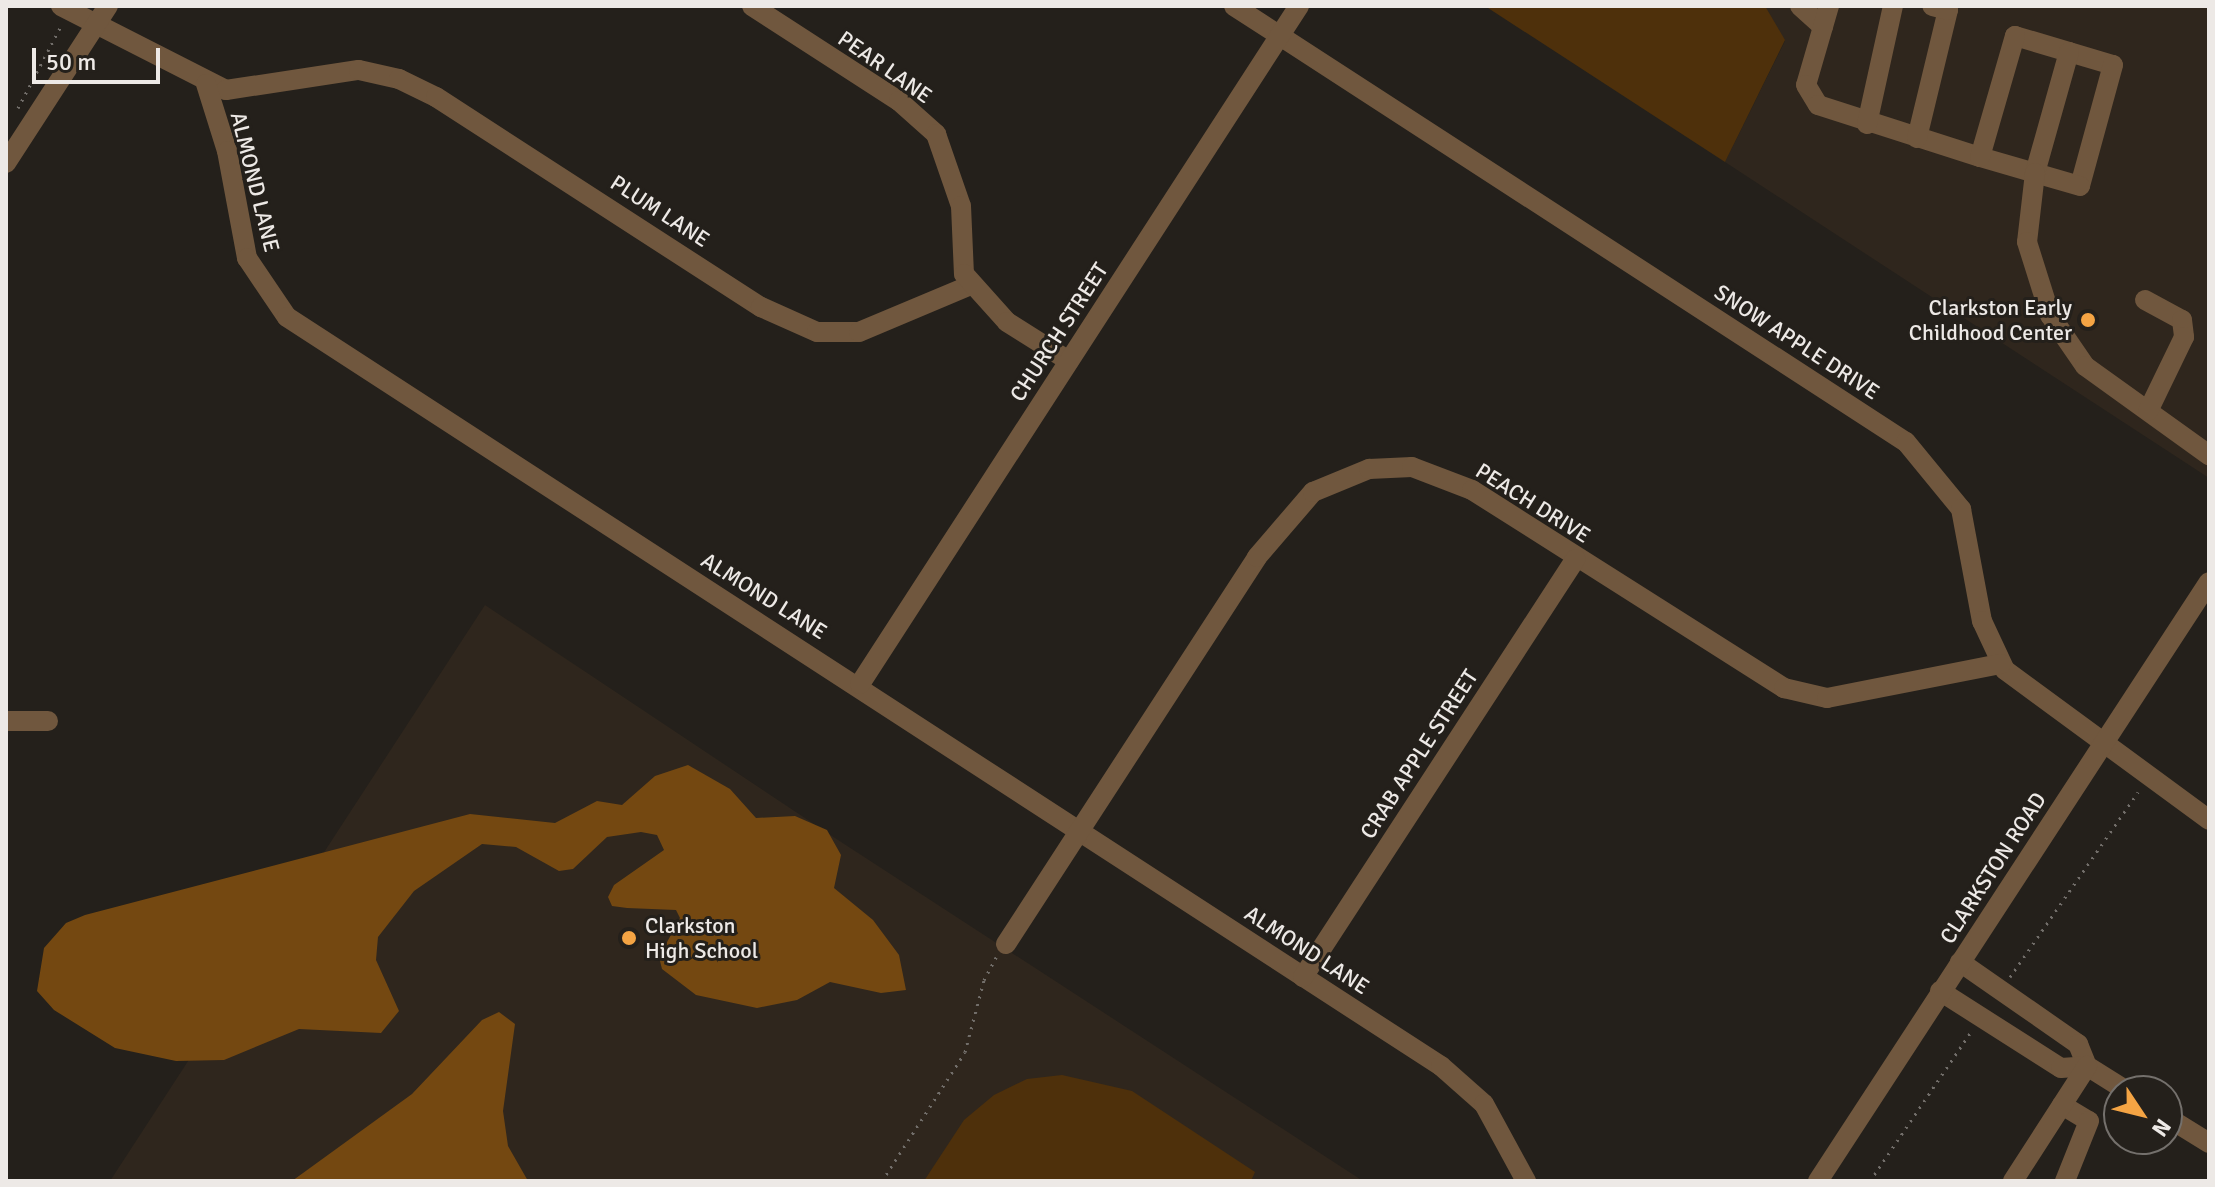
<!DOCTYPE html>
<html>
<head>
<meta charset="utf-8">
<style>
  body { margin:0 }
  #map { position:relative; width:2215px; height:1187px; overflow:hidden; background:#24201b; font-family:Signika,sans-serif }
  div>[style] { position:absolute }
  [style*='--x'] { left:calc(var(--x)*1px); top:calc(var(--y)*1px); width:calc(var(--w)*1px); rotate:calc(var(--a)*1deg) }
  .built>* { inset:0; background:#2f261d }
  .green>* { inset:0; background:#4e300b }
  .water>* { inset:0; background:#744811 }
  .path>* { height:3px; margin-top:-1.5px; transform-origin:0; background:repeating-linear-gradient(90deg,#726e6a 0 2px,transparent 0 8px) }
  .minor>* { height:20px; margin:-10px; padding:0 10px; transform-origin:10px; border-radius:10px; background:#70573e }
  .dots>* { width:22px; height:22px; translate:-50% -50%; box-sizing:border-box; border:4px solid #24201b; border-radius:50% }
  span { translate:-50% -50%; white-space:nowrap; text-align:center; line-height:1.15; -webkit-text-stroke:6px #24201b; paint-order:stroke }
  .street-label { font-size:22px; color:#ede9e6 }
  .poi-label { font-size:22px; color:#ede9e6 }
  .right { translate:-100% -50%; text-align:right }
  .left { translate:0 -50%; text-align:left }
  .frame { position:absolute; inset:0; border:8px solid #ede9e6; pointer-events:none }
  .north { position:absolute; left:2103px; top:1075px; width:80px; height:80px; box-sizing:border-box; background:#24201b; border:2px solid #74706c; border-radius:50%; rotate:125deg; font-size:22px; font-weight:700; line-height:32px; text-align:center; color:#ede9e6 }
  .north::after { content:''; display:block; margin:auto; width:28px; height:36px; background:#f4a444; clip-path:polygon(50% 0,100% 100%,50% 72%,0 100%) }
  .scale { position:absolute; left:32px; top:48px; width:128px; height:36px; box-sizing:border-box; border:4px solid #ede9e6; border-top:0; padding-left:10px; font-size:24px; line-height:28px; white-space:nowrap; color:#ede9e6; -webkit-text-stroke:6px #24201b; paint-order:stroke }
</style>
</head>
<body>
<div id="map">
  <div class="built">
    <i style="clip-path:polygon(1764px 6px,2209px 6px,2209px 478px,1725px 162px,1785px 41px)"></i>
    <i style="clip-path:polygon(485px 605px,835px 838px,1363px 1181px,110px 1181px)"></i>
  </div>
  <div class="green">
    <i style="clip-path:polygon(1485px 6px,1765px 6px,1785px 40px,1725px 162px)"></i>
    <i style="clip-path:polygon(1062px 1075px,1132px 1091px,1255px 1172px,1251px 1181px,924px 1181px,964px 1120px,994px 1095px,1027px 1079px)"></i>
  </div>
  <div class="water">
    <i style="clip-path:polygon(688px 765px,730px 789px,756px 818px,795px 816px,827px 830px,841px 855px,834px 888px,873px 920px,899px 955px,906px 990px,881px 993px,830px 982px,797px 1000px,757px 1008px,696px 995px,662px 969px,659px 957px,680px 918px,676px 910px,627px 908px,612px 906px,608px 897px,614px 885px,664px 850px,657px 835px,641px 832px,607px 837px,573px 869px,559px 871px,516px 847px,482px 844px,414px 891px,378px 937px,376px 960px,399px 1011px,381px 1033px,299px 1029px,224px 1060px,176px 1061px,115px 1048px,54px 1010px,37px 991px,44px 948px,66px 923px,85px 915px,470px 814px,555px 823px,597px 801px,622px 805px,655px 776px)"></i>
    <i style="clip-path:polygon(499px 1012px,515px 1024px,503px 1111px,508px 1146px,528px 1181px,292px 1181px,412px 1094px,482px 1020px)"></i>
  </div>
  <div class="path">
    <i style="--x:18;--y:108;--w:93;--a:-62.3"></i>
    <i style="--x:2010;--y:977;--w:225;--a:-55.3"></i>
    <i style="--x:882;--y:1181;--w:153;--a:-57.2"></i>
    <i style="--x:965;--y:1052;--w:74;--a:-75.2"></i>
    <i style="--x:984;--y:980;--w:26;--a:-62"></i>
    <i style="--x:1870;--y:1181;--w:180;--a:-55.9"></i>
  </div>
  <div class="minor">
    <i style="--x:61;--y:6;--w:185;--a:27"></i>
    <i style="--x:226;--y:90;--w:134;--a:-8.6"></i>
    <i style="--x:359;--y:70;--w:41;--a:12.7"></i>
    <i style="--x:399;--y:79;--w:41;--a:25.9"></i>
    <i style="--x:436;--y:97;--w:387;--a:32.9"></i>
    <i style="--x:761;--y:307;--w:61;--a:24.1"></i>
    <i style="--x:817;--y:332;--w:42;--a:0"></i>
    <i style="--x:859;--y:332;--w:121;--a:-22.8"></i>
    <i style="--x:752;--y:6;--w:175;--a:32.9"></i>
    <i style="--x:899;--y:101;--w:50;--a:41.7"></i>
    <i style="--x:936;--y:134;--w:76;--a:70.9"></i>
    <i style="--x:961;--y:206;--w:68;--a:87.5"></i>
    <i style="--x:964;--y:274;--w:64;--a:48.1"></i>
    <i style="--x:1007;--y:322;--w:73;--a:32.2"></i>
    <i style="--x:1234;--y:6;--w:801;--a:32.98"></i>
    <i style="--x:1906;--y:442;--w:87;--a:50.6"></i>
    <i style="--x:1961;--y:509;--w:114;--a:79.4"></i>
    <i style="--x:1982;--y:621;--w:54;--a:64.9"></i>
    <i style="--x:2005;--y:670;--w:253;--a:36.3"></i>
    <i style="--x:1800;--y:6;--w:31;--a:42"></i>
    <i style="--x:1829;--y:6;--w:82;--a:106.2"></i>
    <i style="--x:1806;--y:85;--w:23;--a:59"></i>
    <i style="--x:1818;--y:105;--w:170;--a:17.8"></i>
    <i style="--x:2015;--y:36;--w:102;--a:16.5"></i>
    <i style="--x:2113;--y:65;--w:125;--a:105.3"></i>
    <i style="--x:2080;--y:186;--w:104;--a:-163.8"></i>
    <i style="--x:1980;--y:157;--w:126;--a:-73.9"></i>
    <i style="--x:2069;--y:52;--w:126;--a:105.7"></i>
    <i style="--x:2035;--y:173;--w:69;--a:96.6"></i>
    <i style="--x:2027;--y:242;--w:77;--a:72.5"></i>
    <i style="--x:2050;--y:315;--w:62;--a:55.5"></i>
    <i style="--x:2085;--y:366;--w:153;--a:35.7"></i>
    <i style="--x:206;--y:84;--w:70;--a:72.6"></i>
    <i style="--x:227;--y:151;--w:109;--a:79.4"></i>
    <i style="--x:247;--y:258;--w:71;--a:55.9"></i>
    <i style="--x:287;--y:317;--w:1376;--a:32.99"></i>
    <i style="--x:1441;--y:1066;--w:57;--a:41.5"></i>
    <i style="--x:1484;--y:1104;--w:88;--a:61.4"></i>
    <i style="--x:1867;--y:124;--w:121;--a:-77.6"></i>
    <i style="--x:1917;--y:138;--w:132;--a:-76.4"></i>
    <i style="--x:1948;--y:10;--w:16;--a:-166"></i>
    <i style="--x:6;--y:163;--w:187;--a:-57"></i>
    <i style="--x:2145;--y:300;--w:42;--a:28.4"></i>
    <i style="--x:2182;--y:320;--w:17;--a:83"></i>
    <i style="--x:2184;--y:337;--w:82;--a:115.9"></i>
    <i style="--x:860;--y:684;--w:808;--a:-57.08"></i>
    <i style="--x:6;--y:721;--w:42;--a:0"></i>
    <i style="--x:1006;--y:944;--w:461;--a:-57"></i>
    <i style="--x:1257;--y:557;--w:86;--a:-49.3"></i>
    <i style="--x:1313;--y:492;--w:61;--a:-22.3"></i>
    <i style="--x:1369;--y:469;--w:43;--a:-2.7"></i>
    <i style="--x:1412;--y:467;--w:64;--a:21"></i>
    <i style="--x:1472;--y:490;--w:370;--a:32.4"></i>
    <i style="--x:1784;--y:688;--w:44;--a:13.1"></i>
    <i style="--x:1827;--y:698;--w:177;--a:-11.1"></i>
    <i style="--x:1960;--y:962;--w:144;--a:34.8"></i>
    <i style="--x:2078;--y:1044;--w:24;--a:68"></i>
    <i style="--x:2087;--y:1066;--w:47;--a:32"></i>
    <i style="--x:1303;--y:977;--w:499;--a:-56.9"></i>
    <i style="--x:1940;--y:991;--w:143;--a:32.5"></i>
    <i style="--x:2061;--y:1068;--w:26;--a:-4"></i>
    <i style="--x:2062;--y:1105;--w:31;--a:31"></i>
    <i style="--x:2089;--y:1121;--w:65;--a:111.8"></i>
    <i style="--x:2167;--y:1117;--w:49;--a:31.8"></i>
    <i style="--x:1818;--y:1181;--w:715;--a:-56.87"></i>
    <i style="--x:2013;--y:1181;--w:137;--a:-57.2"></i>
  </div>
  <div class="dots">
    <i style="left:2088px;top:320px;background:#f4a444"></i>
    <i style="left:629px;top:938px;background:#f4a444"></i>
  </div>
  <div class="street-label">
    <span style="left:885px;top:67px;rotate:35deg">PEAR LANE</span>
    <span style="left:255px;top:182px;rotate:76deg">ALMOND LANE</span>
    <span style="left:660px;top:211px;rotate:33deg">PLUM LANE</span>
    <span style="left:1059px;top:332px;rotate:-57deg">CHURCH STREET</span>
    <span style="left:1797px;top:342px;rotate:33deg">SNOW APPLE DRIVE</span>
    <span style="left:1533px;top:503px;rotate:32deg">PEACH DRIVE</span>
    <span style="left:764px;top:596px;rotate:32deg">ALMOND LANE</span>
    <span style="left:1419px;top:754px;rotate:-57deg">CRAB APPLE STREET</span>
    <span style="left:1993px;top:868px;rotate:-57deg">CLARKSTON ROAD</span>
    <span style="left:1307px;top:950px;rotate:33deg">ALMOND LANE</span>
  </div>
  <div class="poi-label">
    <span class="right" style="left:2072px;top:320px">Clarkston Early<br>Childhood Center</span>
    <span class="left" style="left:645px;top:938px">Clarkston<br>High School</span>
  </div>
  <div class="frame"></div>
  <div class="north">N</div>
  <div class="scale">50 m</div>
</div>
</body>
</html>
